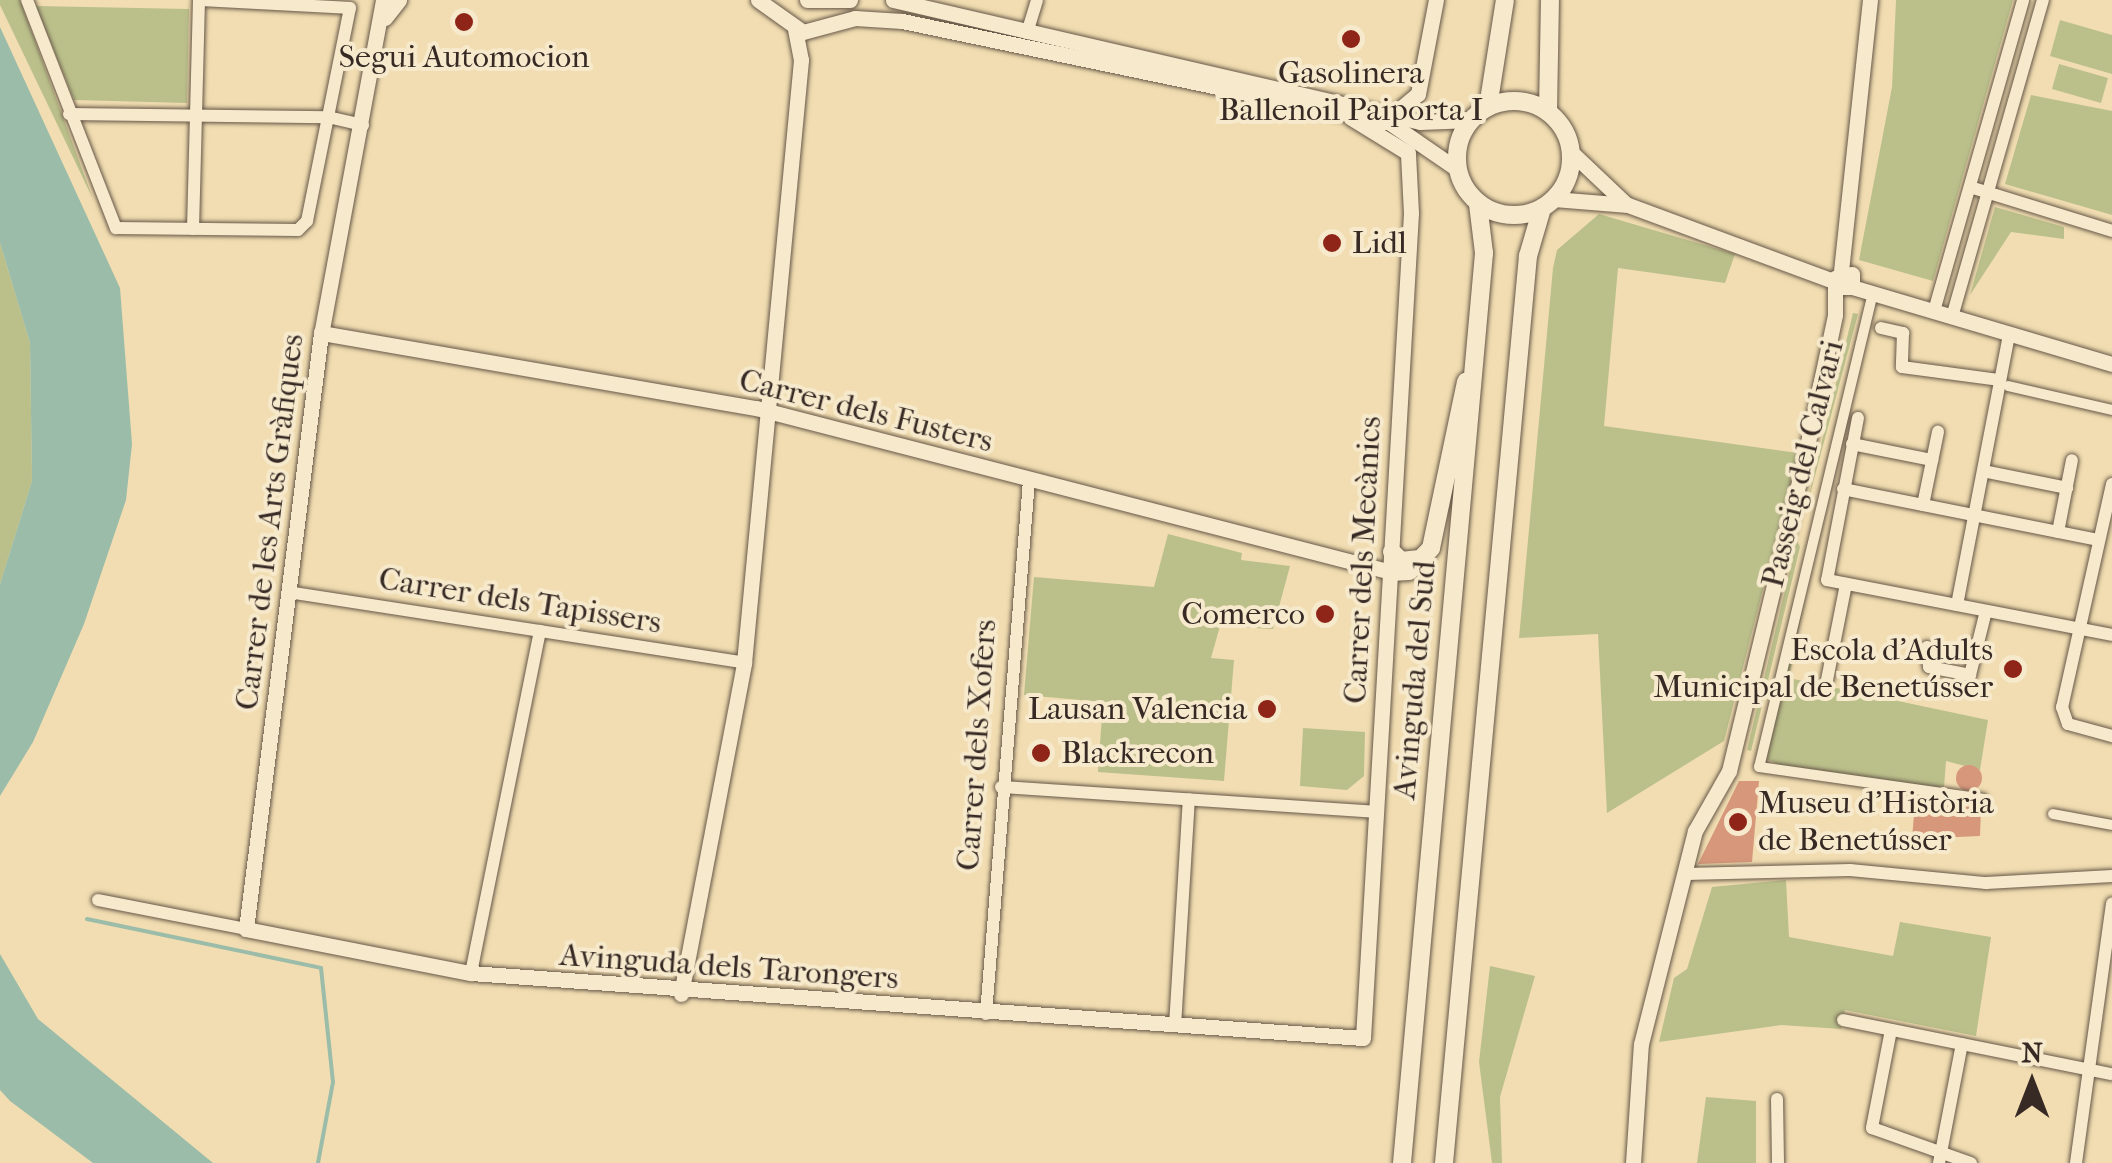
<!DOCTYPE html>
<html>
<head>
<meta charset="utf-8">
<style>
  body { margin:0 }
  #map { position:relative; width:2112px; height:1163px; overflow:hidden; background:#f1ddb1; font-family:"IM FELL French Canon",serif }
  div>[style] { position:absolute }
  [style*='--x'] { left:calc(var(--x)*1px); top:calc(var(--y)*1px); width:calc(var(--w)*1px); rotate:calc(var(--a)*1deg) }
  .green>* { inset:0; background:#bbc08b }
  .water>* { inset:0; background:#9bbca9 }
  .stream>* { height:4px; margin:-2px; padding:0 2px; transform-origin:2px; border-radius:2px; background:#9bbca9 }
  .building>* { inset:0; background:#d7977a }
  .round { border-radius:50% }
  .roads { filter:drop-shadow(0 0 2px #665748) drop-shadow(0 0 2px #665748) }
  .pedestrian>* { height:10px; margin:-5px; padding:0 5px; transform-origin:5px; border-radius:5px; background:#f6e9cc }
  .minor>* { height:12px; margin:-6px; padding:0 6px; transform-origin:6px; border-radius:6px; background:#f6e9cc }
  .tertiary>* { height:15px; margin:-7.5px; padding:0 7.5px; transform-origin:7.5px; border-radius:7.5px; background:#f6e9cc }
  .secondary>* { height:18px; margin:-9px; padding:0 9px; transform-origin:9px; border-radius:9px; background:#f6e9cc }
  .secondary>.ring { margin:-9px; padding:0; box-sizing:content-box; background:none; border:18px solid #f6e9cc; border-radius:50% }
  .dots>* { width:28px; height:28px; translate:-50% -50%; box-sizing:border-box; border:5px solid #f6e9cc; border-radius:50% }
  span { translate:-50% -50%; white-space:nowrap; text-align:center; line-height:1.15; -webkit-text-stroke:8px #f6e9cc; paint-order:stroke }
  .poi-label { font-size:32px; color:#372a25 }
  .left { translate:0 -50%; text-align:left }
  .right { translate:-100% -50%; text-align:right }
  .street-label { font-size:32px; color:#372a25 }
  .north { position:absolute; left:1982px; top:1033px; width:100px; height:100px; -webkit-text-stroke:8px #f6e9cc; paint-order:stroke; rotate:0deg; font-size:28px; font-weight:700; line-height:40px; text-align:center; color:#372a25 }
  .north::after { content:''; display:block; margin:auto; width:35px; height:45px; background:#372a25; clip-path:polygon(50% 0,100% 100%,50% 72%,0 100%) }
</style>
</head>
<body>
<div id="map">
  <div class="green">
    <i style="clip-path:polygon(0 0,20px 0,93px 199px,0 5px)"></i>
    <i style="clip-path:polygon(1896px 0,2013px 0,1933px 281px,1859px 260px,1892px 87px)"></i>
    <i style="clip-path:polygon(36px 6px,189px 9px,187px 103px,74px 100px)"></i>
    <i style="clip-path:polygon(2060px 20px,2112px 35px,2112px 74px,2050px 56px)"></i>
    <i style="clip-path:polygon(2059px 64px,2108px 78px,2101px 103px,2052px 89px)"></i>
    <i style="clip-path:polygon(2031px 95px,2112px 111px,2112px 215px,2005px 184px)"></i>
    <i style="clip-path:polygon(1995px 207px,2064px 227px,2064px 239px,2011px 232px,1970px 295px)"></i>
    <i style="clip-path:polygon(1599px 214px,1735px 254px,1725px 283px,1618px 268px,1604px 426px,1798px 453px,1724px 741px,1607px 813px,1598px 634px,1519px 638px,1553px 268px,1557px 250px)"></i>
    <i style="clip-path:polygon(0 243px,30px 343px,32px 481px,0 584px)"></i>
    <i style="clip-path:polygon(1853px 313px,1858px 314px,1801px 528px)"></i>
    <i style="clip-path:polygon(1168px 534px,1242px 553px,1241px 560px,1290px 566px,1273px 629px,1220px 626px,1211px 658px,1234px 660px,1224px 781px,1098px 772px,1103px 702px,1024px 695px,1034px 577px,1154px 587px)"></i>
    <i style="clip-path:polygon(1797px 540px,1800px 547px,1751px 751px,1747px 750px)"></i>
    <i style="clip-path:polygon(1816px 543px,1789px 678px,1988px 720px,1980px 770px,1946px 761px,1944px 788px,1803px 775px,1764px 758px)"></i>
    <i style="clip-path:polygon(1303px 728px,1365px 732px,1364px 776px,1347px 790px,1300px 786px)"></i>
    <i style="clip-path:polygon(1786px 880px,1789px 937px,1893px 956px,1900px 922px,1991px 937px,1976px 1036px,1845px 1010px,1841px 1029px,1781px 1025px,1659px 1042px,1674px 978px,1687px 969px,1712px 887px)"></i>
    <i style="clip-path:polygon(1490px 966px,1535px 976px,1500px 1097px,1502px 1163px,1492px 1163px,1479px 1062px)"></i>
    <i style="clip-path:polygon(1706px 1097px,1756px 1101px,1756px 1163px,1697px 1163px)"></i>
  </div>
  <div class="water">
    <i style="clip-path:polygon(0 27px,120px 288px,132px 444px,126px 500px,84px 624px,33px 742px,0 796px,0 584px,32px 481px,30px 343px,0 243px)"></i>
    <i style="clip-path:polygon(0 954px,38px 1019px,213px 1163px,93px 1163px,10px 1101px,0 1090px)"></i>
  </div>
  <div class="stream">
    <i style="--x:87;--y:919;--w:239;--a:11.8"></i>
    <i style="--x:321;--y:968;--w:115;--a:84"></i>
    <i style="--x:333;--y:1082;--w:82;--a:100.5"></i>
  </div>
  <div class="building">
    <i class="round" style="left:1956px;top:765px;width:26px;height:26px"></i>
    <i style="clip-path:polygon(1739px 781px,1759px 781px,1752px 862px,1698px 864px)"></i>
    <i style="clip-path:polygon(1915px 802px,1981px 808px,1980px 836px,1912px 839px)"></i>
  </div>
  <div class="roads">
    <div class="pedestrian">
      <i style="--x:1871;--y:301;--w:479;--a:103.5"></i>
      <i style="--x:1759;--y:767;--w:226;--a:8.1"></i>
      <i style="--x:2008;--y:386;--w:107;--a:13"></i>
      <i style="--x:2053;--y:814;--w:60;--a:10.6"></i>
    </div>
    <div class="minor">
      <i style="--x:27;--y:0;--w:245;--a:68.7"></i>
      <i style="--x:116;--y:228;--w:182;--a:0.6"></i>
      <i style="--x:298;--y:230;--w:13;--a:-45"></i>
      <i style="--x:307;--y:221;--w:217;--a:-78.6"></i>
      <i style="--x:350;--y:8;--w:148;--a:-176.9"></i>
      <i style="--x:1027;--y:33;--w:34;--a:-73"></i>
      <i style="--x:69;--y:114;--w:259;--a:0.7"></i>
      <i style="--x:328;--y:117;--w:36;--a:13"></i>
      <i style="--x:1970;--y:187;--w:149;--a:17.2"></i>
      <i style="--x:193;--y:229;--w:229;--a:-88.5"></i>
      <i style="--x:1934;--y:311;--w:323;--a:-74"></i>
      <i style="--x:1952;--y:317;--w:330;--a:-74"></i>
      <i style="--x:1881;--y:328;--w:23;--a:13"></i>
      <i style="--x:1903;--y:333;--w:34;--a:92"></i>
      <i style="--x:1902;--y:367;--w:99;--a:7.6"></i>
      <i style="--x:1858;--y:418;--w:165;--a:100.8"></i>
      <i style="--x:1827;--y:580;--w:290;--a:10.9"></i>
      <i style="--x:1852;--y:444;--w:82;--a:11.3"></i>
      <i style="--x:1983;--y:471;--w:86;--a:11.4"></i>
      <i style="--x:2112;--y:484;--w:229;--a:102.6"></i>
      <i style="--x:2062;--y:707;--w:18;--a:71"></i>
      <i style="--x:2068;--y:724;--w:46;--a:15.3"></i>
      <i style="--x:1843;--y:489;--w:261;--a:11.3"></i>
      <i style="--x:1923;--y:505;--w:75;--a:-78.4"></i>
      <i style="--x:2058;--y:532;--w:73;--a:-79"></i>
      <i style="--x:288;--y:592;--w:461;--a:8.8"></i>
      <i style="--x:1957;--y:605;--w:276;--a:-79.1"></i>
      <i style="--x:1927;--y:647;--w:20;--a:84"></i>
      <i style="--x:1929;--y:667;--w:42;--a:11"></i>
      <i style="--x:1970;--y:675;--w:66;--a:-76"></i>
      <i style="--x:1827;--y:680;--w:98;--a:-78.8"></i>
      <i style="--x:1001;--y:787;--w:376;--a:3.8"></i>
      <i style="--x:1686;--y:874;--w:164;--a:-1.4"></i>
      <i style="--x:1850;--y:870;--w:137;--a:5.5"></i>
      <i style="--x:1986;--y:883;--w:126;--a:-3.2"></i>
      <i style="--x:98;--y:900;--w:151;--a:11.1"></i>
      <i style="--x:471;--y:973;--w:349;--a:-78.6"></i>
      <i style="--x:986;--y:1014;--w:535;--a:-85.39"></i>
      <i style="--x:1843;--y:1020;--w:274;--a:11.4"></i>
      <i style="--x:1175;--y:1026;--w:227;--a:-86.5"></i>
      <i style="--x:1891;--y:1030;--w:100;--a:101"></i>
      <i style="--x:1872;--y:1128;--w:105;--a:19.5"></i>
      <i style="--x:1777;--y:1099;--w:64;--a:89.1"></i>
      <i style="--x:1939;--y:1163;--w:121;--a:-79.1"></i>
      <i style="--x:2076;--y:1163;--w:262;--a:-82.1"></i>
    </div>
    <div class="tertiary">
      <i style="--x:383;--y:0;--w:339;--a:100.5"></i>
      <i style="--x:321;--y:333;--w:601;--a:97.17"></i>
      <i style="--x:246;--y:929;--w:229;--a:11.1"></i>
      <i style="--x:471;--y:973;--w:894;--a:4.17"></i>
      <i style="--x:1363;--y:1038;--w:826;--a:-86.67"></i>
      <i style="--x:1411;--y:213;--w:60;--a:-92.9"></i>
      <i style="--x:1408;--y:153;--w:67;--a:-148.4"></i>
      <i style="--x:758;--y:0;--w:55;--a:35.4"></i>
      <i style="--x:803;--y:32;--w:54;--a:-15.1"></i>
      <i style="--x:855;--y:18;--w:47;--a:3.7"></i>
      <i style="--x:902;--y:21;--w:499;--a:11.8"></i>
      <i style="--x:1390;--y:123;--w:81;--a:34.5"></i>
      <i style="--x:807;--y:0;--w:43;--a:0"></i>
      <i style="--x:893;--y:0;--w:541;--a:13.03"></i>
      <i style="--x:1420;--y:122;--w:51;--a:-2.2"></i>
      <i style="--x:385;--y:18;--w:23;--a:-52"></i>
      <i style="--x:1395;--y:113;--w:30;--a:-40"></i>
      <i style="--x:1418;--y:94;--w:96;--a:-79.2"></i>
      <i style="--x:1571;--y:152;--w:74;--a:43.4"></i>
      <i style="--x:1554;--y:199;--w:74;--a:4.6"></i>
      <i style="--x:1628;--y:205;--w:220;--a:20.3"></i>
      <i style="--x:1841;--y:271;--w:273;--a:-83.9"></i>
      <i style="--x:1852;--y:287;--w:271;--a:16.5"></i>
      <i style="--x:321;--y:333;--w:441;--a:9.8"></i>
      <i style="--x:756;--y:408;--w:656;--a:14.48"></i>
      <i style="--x:681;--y:994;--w:337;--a:-79.2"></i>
      <i style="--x:744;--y:663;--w:606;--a:-84.6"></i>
      <i style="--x:801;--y:60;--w:31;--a:-101"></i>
      <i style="--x:1633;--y:1163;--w:119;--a:-86.2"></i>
      <i style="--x:1641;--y:1044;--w:220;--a:-75.8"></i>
      <i style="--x:1695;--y:831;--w:69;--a:-60.5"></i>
      <i style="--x:1729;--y:771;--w:319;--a:-76.4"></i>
      <i style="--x:1804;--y:461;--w:149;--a:-78"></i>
      <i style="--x:1835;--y:315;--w:37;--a:-90"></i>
      <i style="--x:1835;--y:278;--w:17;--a:-13"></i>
      <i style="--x:1852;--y:274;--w:13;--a:90"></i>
      <i style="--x:1852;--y:287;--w:15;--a:180"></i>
    </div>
    <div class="secondary">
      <i class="ring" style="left:1457px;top:101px;width:96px;height:96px"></i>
      <i style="--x:1488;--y:107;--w:108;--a:-81"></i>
      <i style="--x:1548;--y:112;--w:112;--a:-89"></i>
      <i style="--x:1392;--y:552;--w:13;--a:45"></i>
      <i style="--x:1401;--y:561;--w:19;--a:-6"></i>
      <i style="--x:1391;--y:572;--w:18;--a:-3"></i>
      <i style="--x:1409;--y:571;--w:32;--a:-46"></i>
      <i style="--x:1431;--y:548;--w:170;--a:-78.1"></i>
      <i style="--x:1402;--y:1163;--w:914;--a:-84.85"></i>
      <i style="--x:1484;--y:253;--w:49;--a:-97"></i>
      <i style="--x:1444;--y:1163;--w:911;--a:-84.71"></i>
      <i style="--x:1528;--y:256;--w:50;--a:-73.7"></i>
    </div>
  </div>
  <div class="dots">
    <i style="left:464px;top:22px;background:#8f2418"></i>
    <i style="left:1351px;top:39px;background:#8f2418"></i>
    <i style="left:1332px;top:243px;background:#8f2418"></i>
    <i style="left:1325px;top:614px;background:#8f2418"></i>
    <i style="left:2013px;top:669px;background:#8f2418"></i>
    <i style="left:1267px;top:709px;background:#8f2418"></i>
    <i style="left:1041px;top:753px;background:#8f2418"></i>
    <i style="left:1738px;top:822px;background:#8f2418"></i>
  </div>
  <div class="poi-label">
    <span style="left:464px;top:57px">Segui Automocion</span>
    <span style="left:1351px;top:92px">Gasolinera<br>Ballenoil Paiporta I</span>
    <span class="left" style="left:1352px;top:243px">Lidl</span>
    <span class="right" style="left:1305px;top:614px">Comerco</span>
    <span class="right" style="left:1993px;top:669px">Escola d'Adults<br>Municipal de Benetússer</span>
    <span class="right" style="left:1247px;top:709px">Lausan Valencia</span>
    <span class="left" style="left:1061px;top:753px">Blackrecon</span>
    <span class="left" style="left:1758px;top:822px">Museu d'Història<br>de Benetússer</span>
  </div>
  <div class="street-label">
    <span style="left:866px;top:411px;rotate:14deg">Carrer dels Fusters</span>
    <span style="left:1803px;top:464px;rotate:-76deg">Passeig del Calvari</span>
    <span style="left:270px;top:522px;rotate:-83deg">Carrer de les Arts Gràfiques</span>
    <span style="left:1363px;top:560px;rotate:-87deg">Carrer dels Mecànics</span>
    <span style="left:520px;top:601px;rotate:9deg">Carrer dels Tapissers</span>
    <span style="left:1415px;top:680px;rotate:-85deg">Avinguda del Sud</span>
    <span style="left:977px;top:745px;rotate:-86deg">Carrer dels Xofers</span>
    <span style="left:729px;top:967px;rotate:4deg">Avinguda dels Tarongers</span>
  </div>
  <div class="north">N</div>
</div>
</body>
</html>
